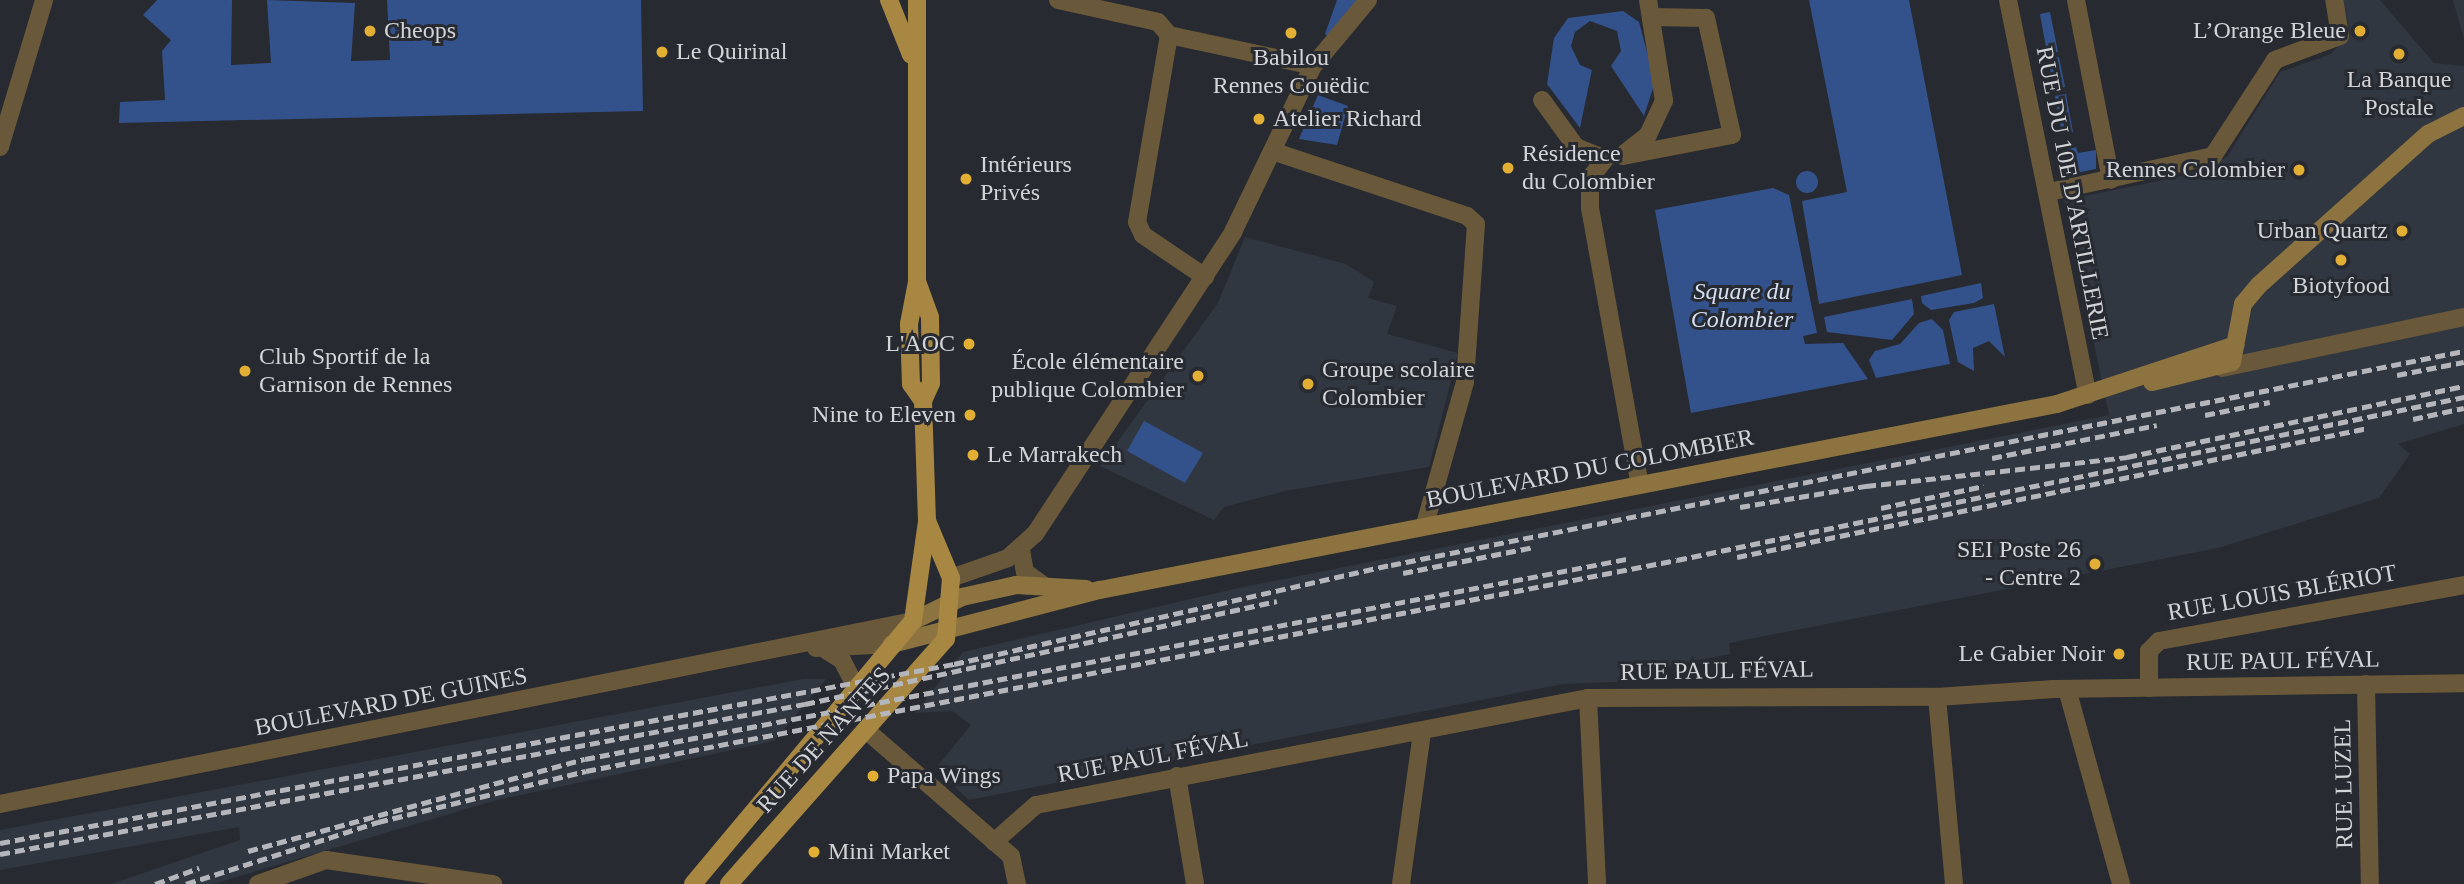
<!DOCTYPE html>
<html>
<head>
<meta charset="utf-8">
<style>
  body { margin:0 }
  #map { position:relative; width:2464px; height:884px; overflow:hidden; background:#272a30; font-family:"Times New Roman",serif }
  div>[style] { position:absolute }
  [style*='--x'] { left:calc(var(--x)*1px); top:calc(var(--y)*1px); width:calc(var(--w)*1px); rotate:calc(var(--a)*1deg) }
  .built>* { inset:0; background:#313740 }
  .green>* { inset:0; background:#33528c }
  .round { border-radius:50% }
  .minor>* { height:18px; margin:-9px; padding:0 9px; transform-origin:9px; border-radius:9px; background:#69593a }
  .tertiary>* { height:18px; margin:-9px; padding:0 9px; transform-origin:9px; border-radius:9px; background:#69593a }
  .secondary>* { height:18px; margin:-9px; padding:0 9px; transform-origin:9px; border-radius:9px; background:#8c733f }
  .primary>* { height:18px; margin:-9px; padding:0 9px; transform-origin:9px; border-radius:9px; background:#a78742 }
  .rail>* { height:5px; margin-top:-2.5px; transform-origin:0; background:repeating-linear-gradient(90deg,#b4b6bb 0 10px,transparent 0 15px) }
  .dots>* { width:19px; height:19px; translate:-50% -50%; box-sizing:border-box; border:4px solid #272a30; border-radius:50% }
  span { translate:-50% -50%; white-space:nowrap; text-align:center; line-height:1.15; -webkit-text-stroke:6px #272a30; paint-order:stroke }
  .poi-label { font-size:24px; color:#d2d4d8 }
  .left { translate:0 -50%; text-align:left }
  .right { translate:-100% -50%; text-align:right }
  .street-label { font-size:24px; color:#d2d4d8 }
  .park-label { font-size:24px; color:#d4dff2; font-style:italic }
</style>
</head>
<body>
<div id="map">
  <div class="built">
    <i style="clip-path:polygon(2343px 0,2380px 0,2434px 63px,2464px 66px,2464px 424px,2398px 444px,2410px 454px,2379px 498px,2218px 548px,1729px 643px,1730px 654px,1633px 673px,1641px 681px,1563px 684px,969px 800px,935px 769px,971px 725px,952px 711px,915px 713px,963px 652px,1238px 588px,2109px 415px,2064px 200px,2183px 176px,2227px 157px,2280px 72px,2331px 54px,2350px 34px)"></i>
    <i style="clip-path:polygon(2453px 0,2464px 0,2464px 39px)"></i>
    <i style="clip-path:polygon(1245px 237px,1346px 264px,1374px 282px,1368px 298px,1397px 306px,1387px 334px,1458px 353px,1429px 467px,1285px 491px,1224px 507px,1214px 520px,1100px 466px,1218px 303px)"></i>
    <i style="clip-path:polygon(803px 679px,826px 679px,774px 741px,497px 800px,213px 884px,111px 884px,240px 840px,239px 827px,0 870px,0 830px)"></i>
  </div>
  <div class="green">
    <i style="clip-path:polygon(157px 0,232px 0,231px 65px,271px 63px,267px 0,355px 3px,351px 61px,390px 60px,387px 0,641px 0,643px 111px,119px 123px,120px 102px,165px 100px,162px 51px,171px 40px,143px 15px)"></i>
    <i style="clip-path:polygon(1337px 0,1360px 0,1328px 36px,1325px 34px)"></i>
    <i style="clip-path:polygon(1809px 0,1909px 0,1962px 275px,1819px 304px,1802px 201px,1847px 192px)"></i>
    <i style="clip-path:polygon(1623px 11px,1639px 22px,1655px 82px,1644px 116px,1611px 66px,1621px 51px,1617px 31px,1590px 21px,1575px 32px,1571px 46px,1580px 65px,1592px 70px,1580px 128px,1547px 84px,1554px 38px,1568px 18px)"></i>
    <i style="clip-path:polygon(2050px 12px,2058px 52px,2047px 53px,2040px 14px)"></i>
    <i style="clip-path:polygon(2059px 57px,2065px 87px,2054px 89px,2048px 59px)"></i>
    <i style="clip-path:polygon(2066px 94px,2073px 132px,2062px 134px,2055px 96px)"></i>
    <i style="clip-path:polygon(1318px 95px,1348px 106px,1337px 145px,1299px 139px)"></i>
    <i style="clip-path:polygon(2076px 147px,2078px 153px,2096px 150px,2096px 169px,2071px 174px,2067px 148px)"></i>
    <i class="round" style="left:1796px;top:171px;width:22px;height:22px"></i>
    <i style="clip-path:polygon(1773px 188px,1789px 195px,1817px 333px,1803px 336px,1805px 344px,1843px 343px,1868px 379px,1691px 413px,1655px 210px)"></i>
    <i style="clip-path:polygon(1981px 283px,1983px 298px,1974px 303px,1931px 310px,1922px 303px,1921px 296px)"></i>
    <i style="clip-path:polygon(1912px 299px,1914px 314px,1892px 340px,1827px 332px,1824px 317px)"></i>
    <i style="clip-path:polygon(1994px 304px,2005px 357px,1989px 341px,1973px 348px,1974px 371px,1958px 362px,1949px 320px,1954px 312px)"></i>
    <i style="clip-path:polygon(1932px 319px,1943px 330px,1950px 364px,1876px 378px,1869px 360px,1875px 351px,1900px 344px,1919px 323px)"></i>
    <i style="clip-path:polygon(1144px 421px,1203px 453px,1185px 483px,1127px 451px)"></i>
  </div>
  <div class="minor">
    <i style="--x:1058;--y:0;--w:102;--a:12.4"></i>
    <i style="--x:1158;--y:22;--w:17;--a:50"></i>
    <i style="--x:1169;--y:35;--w:147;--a:12.1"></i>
    <i style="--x:2008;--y:0;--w:403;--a:78.6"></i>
    <i style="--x:2076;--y:0;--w:183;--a:79"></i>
    <i style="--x:1169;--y:35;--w:190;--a:99.7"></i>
    <i style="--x:1137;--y:222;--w:14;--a:65"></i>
    <i style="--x:1143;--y:235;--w:75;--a:34.1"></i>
    <i style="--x:1542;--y:100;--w:58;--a:54.1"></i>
    <i style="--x:1576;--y:147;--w:31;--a:22"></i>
    <i style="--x:1275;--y:152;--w:202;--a:18.4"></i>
    <i style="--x:1467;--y:216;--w:12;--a:42"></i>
    <i style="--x:1476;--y:224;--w:158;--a:94"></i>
    <i style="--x:1465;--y:382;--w:148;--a:105.7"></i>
    <i style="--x:1625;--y:153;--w:29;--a:-38"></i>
    <i style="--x:1648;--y:135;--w:38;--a:-65"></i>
    <i style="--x:1664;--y:101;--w:102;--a:-99"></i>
    <i style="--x:1623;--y:156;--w:111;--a:-10.9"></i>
    <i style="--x:1732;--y:135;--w:120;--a:-102.5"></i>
    <i style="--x:1706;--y:18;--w:53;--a:-178.9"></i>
    <i style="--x:1605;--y:159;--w:24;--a:128"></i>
    <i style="--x:1590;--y:178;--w:30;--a:90"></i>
    <i style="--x:1590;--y:208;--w:277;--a:79.8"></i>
    <i style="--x:2049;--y:192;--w:168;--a:-12.4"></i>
    <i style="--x:2213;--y:156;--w:114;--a:-57.1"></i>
    <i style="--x:2275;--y:60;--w:69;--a:-20.3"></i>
    <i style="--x:2340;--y:36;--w:36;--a:-99"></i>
    <i style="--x:2222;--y:368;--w:247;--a:-11.9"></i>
    <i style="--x:1021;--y:550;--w:22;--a:80"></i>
    <i style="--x:1025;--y:572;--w:24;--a:36"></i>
    <i style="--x:951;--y:578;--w:60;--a:-19.3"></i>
    <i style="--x:1008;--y:558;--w:36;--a:-42"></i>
    <i style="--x:1035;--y:534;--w:361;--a:-56.7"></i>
    <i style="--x:1233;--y:232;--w:184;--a:-64.3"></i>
    <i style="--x:1313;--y:66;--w:86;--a:-50.2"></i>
    <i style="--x:2366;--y:684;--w:200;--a:88.9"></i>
    <i style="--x:2149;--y:688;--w:37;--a:-90"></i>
    <i style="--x:2149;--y:651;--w:14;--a:-45"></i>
    <i style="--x:2159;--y:641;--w:310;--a:-10.4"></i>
    <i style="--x:2067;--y:689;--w:202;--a:74.5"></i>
    <i style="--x:1937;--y:697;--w:188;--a:84.8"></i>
    <i style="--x:1588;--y:698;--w:186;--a:87.2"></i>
    <i style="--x:866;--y:730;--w:192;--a:41"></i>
    <i style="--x:1011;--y:856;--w:29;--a:78"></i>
    <i style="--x:1177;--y:776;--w:109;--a:80.5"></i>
    <i style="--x:994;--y:842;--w:56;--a:-41.4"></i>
    <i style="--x:1036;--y:805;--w:562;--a:-10.97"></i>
    <i style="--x:1588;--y:698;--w:349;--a:-0.2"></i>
    <i style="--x:1937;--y:697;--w:117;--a:-3.9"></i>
    <i style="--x:2054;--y:689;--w:410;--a:-0.8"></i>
    <i style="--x:258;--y:884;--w:72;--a:-19.4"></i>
    <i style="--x:326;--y:860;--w:169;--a:8.2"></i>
    <i style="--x:1401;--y:884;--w:153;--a:-82.1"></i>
  </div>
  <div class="tertiary">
    <i style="--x:0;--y:147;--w:153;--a:-73.3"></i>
    <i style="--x:816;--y:648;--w:76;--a:-3"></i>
    <i style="--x:826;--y:650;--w:19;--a:32"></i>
    <i style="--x:842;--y:660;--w:31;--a:63"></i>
    <i style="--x:0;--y:804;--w:931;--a:-11.33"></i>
  </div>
  <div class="secondary">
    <i style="--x:2152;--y:382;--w:82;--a:-14"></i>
    <i style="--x:2232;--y:362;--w:59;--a:-79.3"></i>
    <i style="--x:2243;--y:304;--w:25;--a:-50"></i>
    <i style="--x:2259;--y:285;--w:227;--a:-41.8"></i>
    <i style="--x:2428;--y:134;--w:40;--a:-26.6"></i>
    <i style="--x:913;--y:621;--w:55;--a:-26.1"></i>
    <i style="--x:962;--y:597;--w:55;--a:-12.5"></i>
    <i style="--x:1016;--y:585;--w:70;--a:3.3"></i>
    <i style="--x:892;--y:644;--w:215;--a:-14.6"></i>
    <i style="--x:1100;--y:590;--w:975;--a:-11"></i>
    <i style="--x:2057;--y:404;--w:188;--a:-18.3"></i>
  </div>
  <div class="primary">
    <i style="--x:889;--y:0;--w:59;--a:68.2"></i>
    <i style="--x:917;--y:0;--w:282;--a:90"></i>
    <i style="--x:917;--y:282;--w:43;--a:100.8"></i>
    <i style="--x:909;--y:324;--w:60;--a:88.1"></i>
    <i style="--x:911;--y:384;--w:21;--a:55"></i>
    <i style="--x:693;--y:884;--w:343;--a:-50.1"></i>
    <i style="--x:913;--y:621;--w:101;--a:-82"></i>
    <i style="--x:927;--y:521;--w:120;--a:-91.9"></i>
    <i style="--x:923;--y:401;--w:20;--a:-66"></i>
    <i style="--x:931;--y:383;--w:66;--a:-90.9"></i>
    <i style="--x:930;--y:317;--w:37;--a:-110"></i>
    <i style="--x:729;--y:884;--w:327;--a:-48.5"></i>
    <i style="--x:946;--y:639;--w:61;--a:-85.3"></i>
    <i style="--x:951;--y:578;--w:62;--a:-112.8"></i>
  </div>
  <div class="rail">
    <i style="--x:2397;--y:375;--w:68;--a:-11"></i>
    <i style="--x:2205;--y:415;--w:66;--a:-11.3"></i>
    <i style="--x:2413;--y:419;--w:52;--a:-12.2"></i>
    <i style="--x:1992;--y:458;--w:168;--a:-11.3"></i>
    <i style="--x:1740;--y:507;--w:128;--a:-9.5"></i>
    <i style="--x:1866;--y:486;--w:263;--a:-6.3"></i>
    <i style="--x:2127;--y:457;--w:344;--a:-11.9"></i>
    <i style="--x:1881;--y:508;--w:105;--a:-12.1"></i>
    <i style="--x:1737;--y:557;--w:644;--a:-11.55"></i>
    <i style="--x:1403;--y:573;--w:134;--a:-11.2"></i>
    <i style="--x:0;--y:843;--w:971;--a:-10.63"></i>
    <i style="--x:954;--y:664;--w:448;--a:-12.8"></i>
    <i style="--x:1391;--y:565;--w:1094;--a:-11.28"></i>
    <i style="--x:248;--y:851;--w:349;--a:-15.3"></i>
    <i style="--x:585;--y:759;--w:1061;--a:-10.87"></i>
    <i style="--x:0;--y:854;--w:819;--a:-10.56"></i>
    <i style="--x:805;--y:704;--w:483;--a:-12.3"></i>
    <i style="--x:155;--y:884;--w:47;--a:-20"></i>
    <i style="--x:186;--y:884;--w:202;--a:-17.9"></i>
    <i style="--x:378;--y:822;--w:214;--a:-13.8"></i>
    <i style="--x:586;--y:771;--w:1111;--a:-10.95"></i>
    <i style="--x:1677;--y:560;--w:804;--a:-11.7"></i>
  </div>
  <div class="dots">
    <i style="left:370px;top:31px;background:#e2af34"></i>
    <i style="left:2360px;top:31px;background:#e2af34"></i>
    <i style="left:1291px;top:33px;background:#e2af34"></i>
    <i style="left:662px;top:52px;background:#e2af34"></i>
    <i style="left:2399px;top:54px;background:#e2af34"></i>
    <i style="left:1259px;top:119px;background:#e2af34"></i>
    <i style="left:1508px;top:168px;background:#e2af34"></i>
    <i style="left:2299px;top:170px;background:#e2af34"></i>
    <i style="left:966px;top:179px;background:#e2af34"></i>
    <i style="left:2402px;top:231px;background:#e2af34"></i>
    <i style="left:2341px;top:260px;background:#e2af34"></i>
    <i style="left:969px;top:344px;background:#e2af34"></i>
    <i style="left:245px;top:371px;background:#e2af34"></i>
    <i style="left:1198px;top:376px;background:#e2af34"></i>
    <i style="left:1308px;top:384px;background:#e2af34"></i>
    <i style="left:970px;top:415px;background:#e2af34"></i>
    <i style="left:973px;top:455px;background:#e2af34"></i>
    <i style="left:2095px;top:564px;background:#e2af34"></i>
    <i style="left:2119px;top:654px;background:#e2af34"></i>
    <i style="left:873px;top:776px;background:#e2af34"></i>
    <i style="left:814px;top:852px;background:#e2af34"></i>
  </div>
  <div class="poi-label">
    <span class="left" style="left:384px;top:31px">Cheops</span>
    <span class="right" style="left:2346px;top:31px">L’Orange Bleue</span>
    <span class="left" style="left:676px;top:52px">Le Quirinal</span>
    <span style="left:1291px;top:72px">Babilou<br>Rennes Couëdic</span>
    <span style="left:2399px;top:94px">La Banque<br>Postale</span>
    <span class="left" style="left:1273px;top:119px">Atelier Richard</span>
    <span class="left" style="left:1522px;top:168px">Résidence<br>du Colombier</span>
    <span class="left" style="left:980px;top:179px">Intérieurs<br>Privés</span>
    <span class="right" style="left:2285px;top:170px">Rennes Colombier</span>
    <span class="right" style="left:2388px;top:231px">Urban Quartz</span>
    <span style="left:2341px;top:286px">Biotyfood</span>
    <span class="right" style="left:955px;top:344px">L'AOC</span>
    <span class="left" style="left:259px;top:371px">Club Sportif de la<br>Garnison de Rennes</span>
    <span class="right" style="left:1184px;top:376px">École élémentaire<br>publique Colombier</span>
    <span class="left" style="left:1322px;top:384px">Groupe scolaire<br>Colombier</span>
    <span class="right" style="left:956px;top:415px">Nine to Eleven</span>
    <span class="left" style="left:987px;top:455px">Le Marrakech</span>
    <span class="right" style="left:2081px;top:564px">SEI Poste 26<br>- Centre 2</span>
    <span class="right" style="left:2105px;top:654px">Le Gabier Noir</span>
    <span class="left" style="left:887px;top:776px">Papa Wings</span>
    <span class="left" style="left:828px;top:852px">Mini Market</span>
  </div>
  <div class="street-label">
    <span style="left:2072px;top:193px;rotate:79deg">RUE DU 10E D'ARTILLERIE</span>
    <span style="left:1590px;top:469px;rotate:-11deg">BOULEVARD DU COLOMBIER</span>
    <span style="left:2282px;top:593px;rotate:-10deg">RUE LOUIS BLÉRIOT</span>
    <span style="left:2283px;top:661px;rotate:-1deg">RUE PAUL FÉVAL</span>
    <span style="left:1717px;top:671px;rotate:-1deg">RUE PAUL FÉVAL</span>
    <span style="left:391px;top:702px;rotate:-11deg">BOULEVARD DE GUINES</span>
    <span style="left:824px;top:740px;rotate:-48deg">RUE DE NANTES</span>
    <span style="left:1153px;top:757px;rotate:-11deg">RUE PAUL FÉVAL</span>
    <span style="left:2344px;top:784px;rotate:-91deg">RUE LUZEL</span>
  </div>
  <div class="park-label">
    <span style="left:1742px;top:306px">Square du<br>Colombier</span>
  </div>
</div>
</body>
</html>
